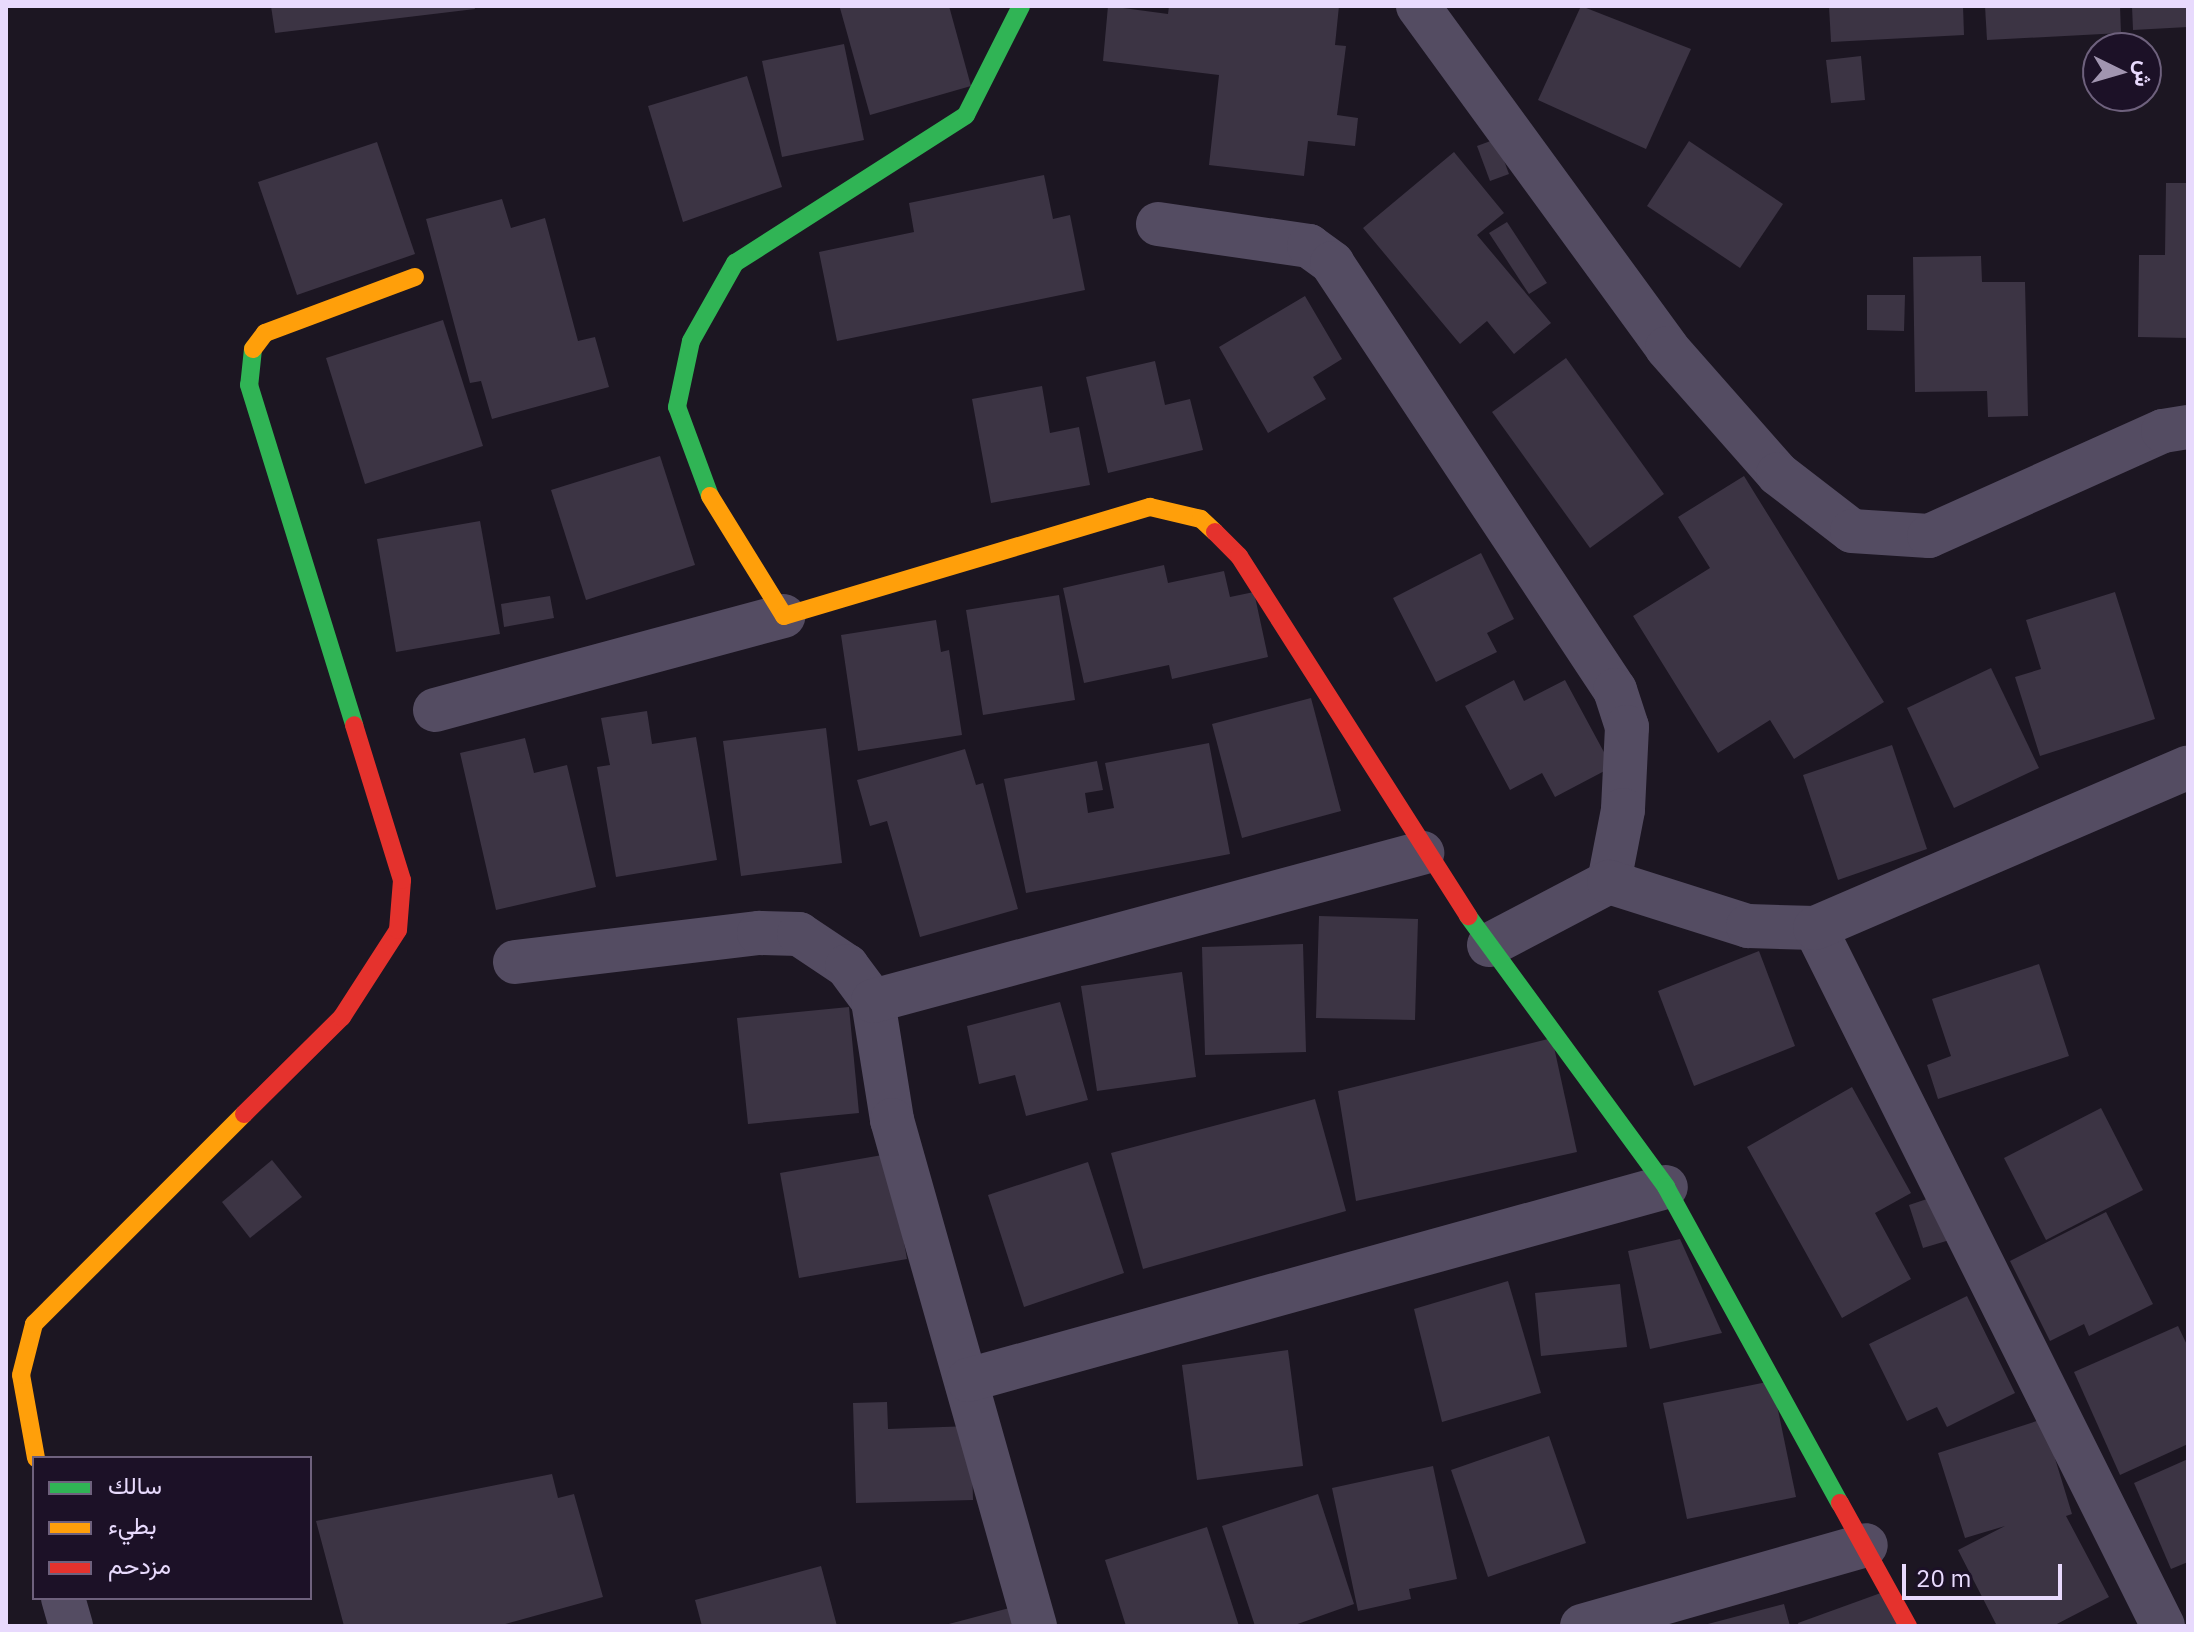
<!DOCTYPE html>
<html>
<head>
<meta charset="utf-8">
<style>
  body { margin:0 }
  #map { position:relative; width:2194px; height:1632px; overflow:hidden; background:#1c1622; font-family:"IBM Plex Sans",Vazirmatn,sans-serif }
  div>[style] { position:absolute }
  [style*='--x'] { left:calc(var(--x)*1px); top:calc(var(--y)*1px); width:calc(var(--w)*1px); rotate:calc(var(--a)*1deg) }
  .building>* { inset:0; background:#3c3444 }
  .street>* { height:44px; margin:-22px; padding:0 22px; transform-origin:22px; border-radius:22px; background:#544c62 }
  .fast>* { height:18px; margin:-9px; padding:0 9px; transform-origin:9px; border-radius:9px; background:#30b455 }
  .slow>* { height:18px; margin:-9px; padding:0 9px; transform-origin:9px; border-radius:9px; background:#ff9f0a }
  .jam>* { height:18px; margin:-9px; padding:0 9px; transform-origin:9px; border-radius:9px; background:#e5322d }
  span { translate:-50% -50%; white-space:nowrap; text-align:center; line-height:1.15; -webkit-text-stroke:6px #1c1127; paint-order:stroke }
  .frame { position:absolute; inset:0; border:8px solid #e8dafd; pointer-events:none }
  .legend { position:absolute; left:32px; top:1456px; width:280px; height:144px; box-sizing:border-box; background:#1c1127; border:2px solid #6e617d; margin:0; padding:10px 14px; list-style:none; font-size:24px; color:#e8dafd }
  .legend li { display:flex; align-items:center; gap:16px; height:40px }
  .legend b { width:40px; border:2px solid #6e617d }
  .north { position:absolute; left:2082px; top:32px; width:80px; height:80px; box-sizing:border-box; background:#1c1127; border:2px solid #6e617d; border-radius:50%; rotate:95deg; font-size:22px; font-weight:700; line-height:32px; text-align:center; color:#e8dafd }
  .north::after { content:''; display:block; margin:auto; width:28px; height:36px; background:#a195b0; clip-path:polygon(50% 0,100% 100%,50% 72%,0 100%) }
  .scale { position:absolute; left:1902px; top:1564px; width:160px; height:36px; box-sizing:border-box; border:4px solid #e8dafd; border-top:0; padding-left:10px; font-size:24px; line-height:28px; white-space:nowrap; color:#e8dafd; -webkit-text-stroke:6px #1c1127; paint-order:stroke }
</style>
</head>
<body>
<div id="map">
  <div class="building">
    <i style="clip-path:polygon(271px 6px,474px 6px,475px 9px,275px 33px)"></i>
    <i style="clip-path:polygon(949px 6px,971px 86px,870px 115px,840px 8px)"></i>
    <i style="clip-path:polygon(1108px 6px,1168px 14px,1169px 6px,1339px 6px,1335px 45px,1346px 46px,1337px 115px,1358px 118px,1355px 146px,1308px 141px,1304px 176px,1209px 165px,1219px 75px,1103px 61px)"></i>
    <i style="clip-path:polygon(1581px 6px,1691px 49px,1646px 149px,1538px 100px)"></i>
    <i style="clip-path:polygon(1829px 6px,1963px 6px,1964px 35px,1831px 42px)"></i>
    <i style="clip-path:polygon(1985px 6px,2120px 6px,2121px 33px,1987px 40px)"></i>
    <i style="clip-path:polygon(2132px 6px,2188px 6px,2188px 27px,2133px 30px)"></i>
    <i style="clip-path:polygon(844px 44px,864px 140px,782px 157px,762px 61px)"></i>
    <i style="clip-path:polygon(1861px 56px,1865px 100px,1831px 103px,1826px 60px)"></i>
    <i style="clip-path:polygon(747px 76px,782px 187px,683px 222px,648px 106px)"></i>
    <i style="clip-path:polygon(1496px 139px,1509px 174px,1490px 181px,1477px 146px)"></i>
    <i style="clip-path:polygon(1689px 141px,1783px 204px,1740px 268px,1647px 206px)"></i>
    <i style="clip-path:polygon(377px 142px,415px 254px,297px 295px,258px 182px)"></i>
    <i style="clip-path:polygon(1454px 152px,1504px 213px,1477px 235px,1551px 323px,1514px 354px,1487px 321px,1460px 344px,1363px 228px)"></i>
    <i style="clip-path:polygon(1044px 175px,1053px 219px,1070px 215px,1085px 290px,837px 341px,819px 252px,914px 232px,909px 203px)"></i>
    <i style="clip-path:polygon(2166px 183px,2188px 183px,2188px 338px,2138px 337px,2139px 255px,2165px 255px)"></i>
    <i style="clip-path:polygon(502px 199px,511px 228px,545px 218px,578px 341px,595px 337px,609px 387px,492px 419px,481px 381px,470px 383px,426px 219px)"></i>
    <i style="clip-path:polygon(1507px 222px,1547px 283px,1529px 294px,1489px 233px)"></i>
    <i style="clip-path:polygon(1981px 256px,1982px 282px,2025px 282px,2028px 416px,1988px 417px,1987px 391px,1915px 392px,1913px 257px)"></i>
    <i style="clip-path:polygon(1867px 295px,1905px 295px,1904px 331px,1867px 330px)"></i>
    <i style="clip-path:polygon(1305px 296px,1342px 359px,1313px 377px,1326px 399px,1268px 433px,1219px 347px)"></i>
    <i style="clip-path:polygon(443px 320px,483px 446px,365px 484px,326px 358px)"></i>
    <i style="clip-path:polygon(1566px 358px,1664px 494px,1590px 548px,1492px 412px)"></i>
    <i style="clip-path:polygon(1155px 361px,1165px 405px,1190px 399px,1203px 450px,1108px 473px,1086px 377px)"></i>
    <i style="clip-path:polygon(1042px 386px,1050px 433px,1079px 427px,1090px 485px,991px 503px,972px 399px)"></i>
    <i style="clip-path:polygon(660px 456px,695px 565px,586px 600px,551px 490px)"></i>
    <i style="clip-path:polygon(1744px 476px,1884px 702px,1794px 759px,1770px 720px,1718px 753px,1633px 616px,1710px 568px,1678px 517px)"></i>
    <i style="clip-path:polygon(480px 521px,500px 634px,396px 652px,377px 539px)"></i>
    <i style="clip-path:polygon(1481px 553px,1514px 619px,1487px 633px,1497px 652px,1436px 682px,1393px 598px)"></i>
    <i style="clip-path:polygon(1164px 565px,1168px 583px,1224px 571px,1230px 597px,1254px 592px,1268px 657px,1172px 679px,1169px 665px,1084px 683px,1063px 588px)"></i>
    <i style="clip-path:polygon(2115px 592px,2155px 719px,2040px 756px,2015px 677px,2041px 669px,2026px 620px)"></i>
    <i style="clip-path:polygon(1059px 595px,1075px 700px,983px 715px,966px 610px)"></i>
    <i style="clip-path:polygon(550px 596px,554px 618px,504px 627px,501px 604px)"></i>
    <i style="clip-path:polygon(936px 620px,941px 652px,949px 650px,962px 735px,858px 751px,841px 635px)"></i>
    <i style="clip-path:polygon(1991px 668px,2039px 768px,1954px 808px,1907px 708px)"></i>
    <i style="clip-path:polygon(1514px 680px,1524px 701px,1565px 680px,1612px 767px,1555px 797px,1542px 773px,1510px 790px,1465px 706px)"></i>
    <i style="clip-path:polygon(1311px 698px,1341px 811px,1242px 838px,1212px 724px)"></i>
    <i style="clip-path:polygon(647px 711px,652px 744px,696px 737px,717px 860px,616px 877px,597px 767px,610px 765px,601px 718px)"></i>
    <i style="clip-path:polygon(826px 728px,842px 863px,741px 876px,723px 741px)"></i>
    <i style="clip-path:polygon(525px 738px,534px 773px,567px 765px,596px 887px,496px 910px,460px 753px)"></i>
    <i style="clip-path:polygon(1209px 743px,1230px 854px,1026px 893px,1004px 779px,1097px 761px,1103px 790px,1085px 793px,1088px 813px,1114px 808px,1105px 763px)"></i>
    <i style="clip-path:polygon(1892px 745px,1927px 849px,1838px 880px,1803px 775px)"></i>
    <i style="clip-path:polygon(965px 749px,976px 785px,983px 783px,1018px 909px,920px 937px,887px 821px,870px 826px,857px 780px)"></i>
    <i style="clip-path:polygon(1319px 916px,1418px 919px,1415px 1020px,1316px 1018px)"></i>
    <i style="clip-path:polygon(1303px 944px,1306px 1052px,1205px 1055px,1202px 947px)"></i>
    <i style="clip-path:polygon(1759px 951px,1795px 1046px,1694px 1086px,1658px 991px)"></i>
    <i style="clip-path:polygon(2039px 964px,2069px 1056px,1938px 1099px,1927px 1065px,1951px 1056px,1932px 999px)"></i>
    <i style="clip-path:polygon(1182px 972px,1196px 1077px,1097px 1091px,1081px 986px)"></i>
    <i style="clip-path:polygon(1060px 1002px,1088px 1100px,1026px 1116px,1015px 1075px,979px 1084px,967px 1026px)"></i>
    <i style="clip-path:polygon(849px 1007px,859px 1113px,748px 1124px,737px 1018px)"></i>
    <i style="clip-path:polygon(1552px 1038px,1577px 1152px,1356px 1201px,1338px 1091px)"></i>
    <i style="clip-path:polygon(1852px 1087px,1911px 1193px,1875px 1213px,1911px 1279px,1842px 1318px,1747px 1147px)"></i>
    <i style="clip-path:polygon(1315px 1099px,1346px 1211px,1143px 1269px,1111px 1153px)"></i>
    <i style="clip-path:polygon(2101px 1108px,2143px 1190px,2046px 1240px,2004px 1158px)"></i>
    <i style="clip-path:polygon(888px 1154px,907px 1259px,799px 1278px,780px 1173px)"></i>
    <i style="clip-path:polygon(272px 1160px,302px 1197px,250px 1238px,222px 1202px)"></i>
    <i style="clip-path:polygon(1088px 1162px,1124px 1273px,1024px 1307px,988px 1195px)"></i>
    <i style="clip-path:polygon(1939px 1195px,1953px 1239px,1923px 1248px,1909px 1205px)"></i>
    <i style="clip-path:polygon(2106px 1212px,2153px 1304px,2089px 1336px,2084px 1324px,2050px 1341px,2010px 1261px)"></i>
    <i style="clip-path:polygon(1680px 1239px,1722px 1333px,1650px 1349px,1628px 1251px)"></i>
    <i style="clip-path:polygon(1508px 1281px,1541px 1393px,1442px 1422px,1414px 1309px)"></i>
    <i style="clip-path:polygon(1620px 1284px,1627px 1347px,1541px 1356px,1535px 1293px)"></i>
    <i style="clip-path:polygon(1967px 1296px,2015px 1393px,1947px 1427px,1937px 1407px,1907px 1421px,1869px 1344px)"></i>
    <i style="clip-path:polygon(2178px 1326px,2188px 1347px,2188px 1444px,2120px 1475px,2074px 1372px)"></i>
    <i style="clip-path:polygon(1288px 1350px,1303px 1466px,1197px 1480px,1182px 1365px)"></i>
    <i style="clip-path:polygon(1772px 1381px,1796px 1497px,1687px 1519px,1663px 1403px)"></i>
    <i style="clip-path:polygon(887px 1402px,888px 1429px,971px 1426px,973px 1500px,856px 1503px,853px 1403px)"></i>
    <i style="clip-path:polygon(2043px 1419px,2072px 1514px,2066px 1516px,2109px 1597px,2053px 1626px,1997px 1626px,1958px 1550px,2005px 1526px,1965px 1538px,1938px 1453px)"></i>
    <i style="clip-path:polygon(1549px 1436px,1586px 1543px,1488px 1577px,1451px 1470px)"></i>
    <i style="clip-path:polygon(2188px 1459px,2188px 1562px,2171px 1569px,2134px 1483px)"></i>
    <i style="clip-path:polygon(1433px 1466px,1457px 1579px,1409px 1589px,1411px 1599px,1358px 1611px,1332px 1488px)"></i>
    <i style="clip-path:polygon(552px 1474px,558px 1498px,574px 1494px,603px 1597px,498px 1626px,344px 1626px,316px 1521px)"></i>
    <i style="clip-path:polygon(1318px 1494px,1354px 1604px,1292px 1626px,1255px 1626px,1222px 1526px)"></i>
    <i style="clip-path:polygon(1207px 1527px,1239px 1626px,1126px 1626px,1105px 1560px)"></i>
    <i style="clip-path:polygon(821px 1566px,837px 1626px,702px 1626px,695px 1600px)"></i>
    <i style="clip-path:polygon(1889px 1590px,1901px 1626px,1799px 1626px,1798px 1623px)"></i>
    <i style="clip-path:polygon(1784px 1604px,1790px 1626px,1705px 1626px,1704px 1625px)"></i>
    <i style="clip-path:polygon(1017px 1606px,1022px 1626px,945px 1626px,945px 1625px)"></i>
  </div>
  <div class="street">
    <i style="--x:1418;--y:6;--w:423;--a:53.9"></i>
    <i style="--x:1667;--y:348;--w:168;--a:48.6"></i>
    <i style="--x:1778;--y:474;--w:93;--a:37.6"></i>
    <i style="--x:1852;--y:531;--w:77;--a:3.7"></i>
    <i style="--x:1929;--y:536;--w:256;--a:-24.2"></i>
    <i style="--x:2163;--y:431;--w:25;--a:-9"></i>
    <i style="--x:1158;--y:224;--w:153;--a:8.3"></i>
    <i style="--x:1309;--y:246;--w:29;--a:36"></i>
    <i style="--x:1332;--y:263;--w:512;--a:56.47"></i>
    <i style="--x:1615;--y:690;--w:39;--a:72"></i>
    <i style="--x:1627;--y:727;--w:83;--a:92.8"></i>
    <i style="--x:1623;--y:810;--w:73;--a:101"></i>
    <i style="--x:435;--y:710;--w:361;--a:-15.1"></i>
    <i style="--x:1815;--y:928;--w:780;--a:63.5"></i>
    <i style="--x:1489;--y:945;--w:136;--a:-27.7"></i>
    <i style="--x:1609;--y:882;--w:146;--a:17.6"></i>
    <i style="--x:1748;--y:926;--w:67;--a:1.7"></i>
    <i style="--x:1815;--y:928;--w:406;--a:-23.3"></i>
    <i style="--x:515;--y:962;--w:246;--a:-6.8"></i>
    <i style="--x:759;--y:933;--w:40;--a:1.4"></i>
    <i style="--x:799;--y:934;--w:58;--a:33.7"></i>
    <i style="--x:847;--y:966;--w:44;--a:53.4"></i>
    <i style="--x:873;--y:1001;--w:121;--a:80.9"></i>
    <i style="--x:892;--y:1120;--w:526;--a:74.22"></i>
    <i style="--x:873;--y:1001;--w:569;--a:-15.09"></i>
    <i style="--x:968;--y:1380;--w:724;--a:-15.46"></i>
    <i style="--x:63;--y:1598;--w:29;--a:74"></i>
    <i style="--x:1582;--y:1626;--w:295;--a:-15.9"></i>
  </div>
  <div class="fast">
    <i style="--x:253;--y:349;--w:36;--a:96"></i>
    <i style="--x:249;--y:385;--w:356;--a:72.8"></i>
    <i style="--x:710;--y:496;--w:95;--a:-110.3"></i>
    <i style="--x:677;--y:407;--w:67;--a:-78"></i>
    <i style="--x:691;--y:341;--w:90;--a:-60.6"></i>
    <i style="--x:735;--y:263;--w:274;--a:-32.6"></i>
    <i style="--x:966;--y:115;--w:122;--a:-63.2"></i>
    <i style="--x:1468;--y:916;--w:336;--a:53.8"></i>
    <i style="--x:1666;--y:1187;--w:361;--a:61.2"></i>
  </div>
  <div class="slow">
    <i style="--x:253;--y:349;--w:20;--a:-53"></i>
    <i style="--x:265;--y:333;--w:160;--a:-20.5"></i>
    <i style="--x:710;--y:496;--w:141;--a:58.3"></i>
    <i style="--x:784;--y:616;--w:382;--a:-16.6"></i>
    <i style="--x:1150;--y:507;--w:52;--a:13.2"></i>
    <i style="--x:1201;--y:519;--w:19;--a:43"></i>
    <i style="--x:36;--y:1458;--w:84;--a:-100.2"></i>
    <i style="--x:21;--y:1375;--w:53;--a:-75.7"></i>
    <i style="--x:34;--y:1324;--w:297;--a:-45"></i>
  </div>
  <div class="jam">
    <i style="--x:1215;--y:532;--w:34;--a:45"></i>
    <i style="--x:1239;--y:556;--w:427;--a:57.5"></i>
    <i style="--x:244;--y:1114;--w:138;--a:-44.7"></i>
    <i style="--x:342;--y:1017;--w:103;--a:-57.2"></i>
    <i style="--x:398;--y:930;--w:50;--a:-85.4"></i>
    <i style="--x:402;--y:880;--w:162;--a:-107.2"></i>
    <i style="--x:1840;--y:1503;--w:141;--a:61.1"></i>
  </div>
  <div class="frame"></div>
  <ul class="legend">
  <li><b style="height:10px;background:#30b455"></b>سالك</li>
  <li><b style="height:10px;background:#ff9f0a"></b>بطيء</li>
  <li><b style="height:10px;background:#e5322d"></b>مزدحم</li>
  </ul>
  <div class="north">ش</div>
  <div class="scale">20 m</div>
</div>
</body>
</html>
